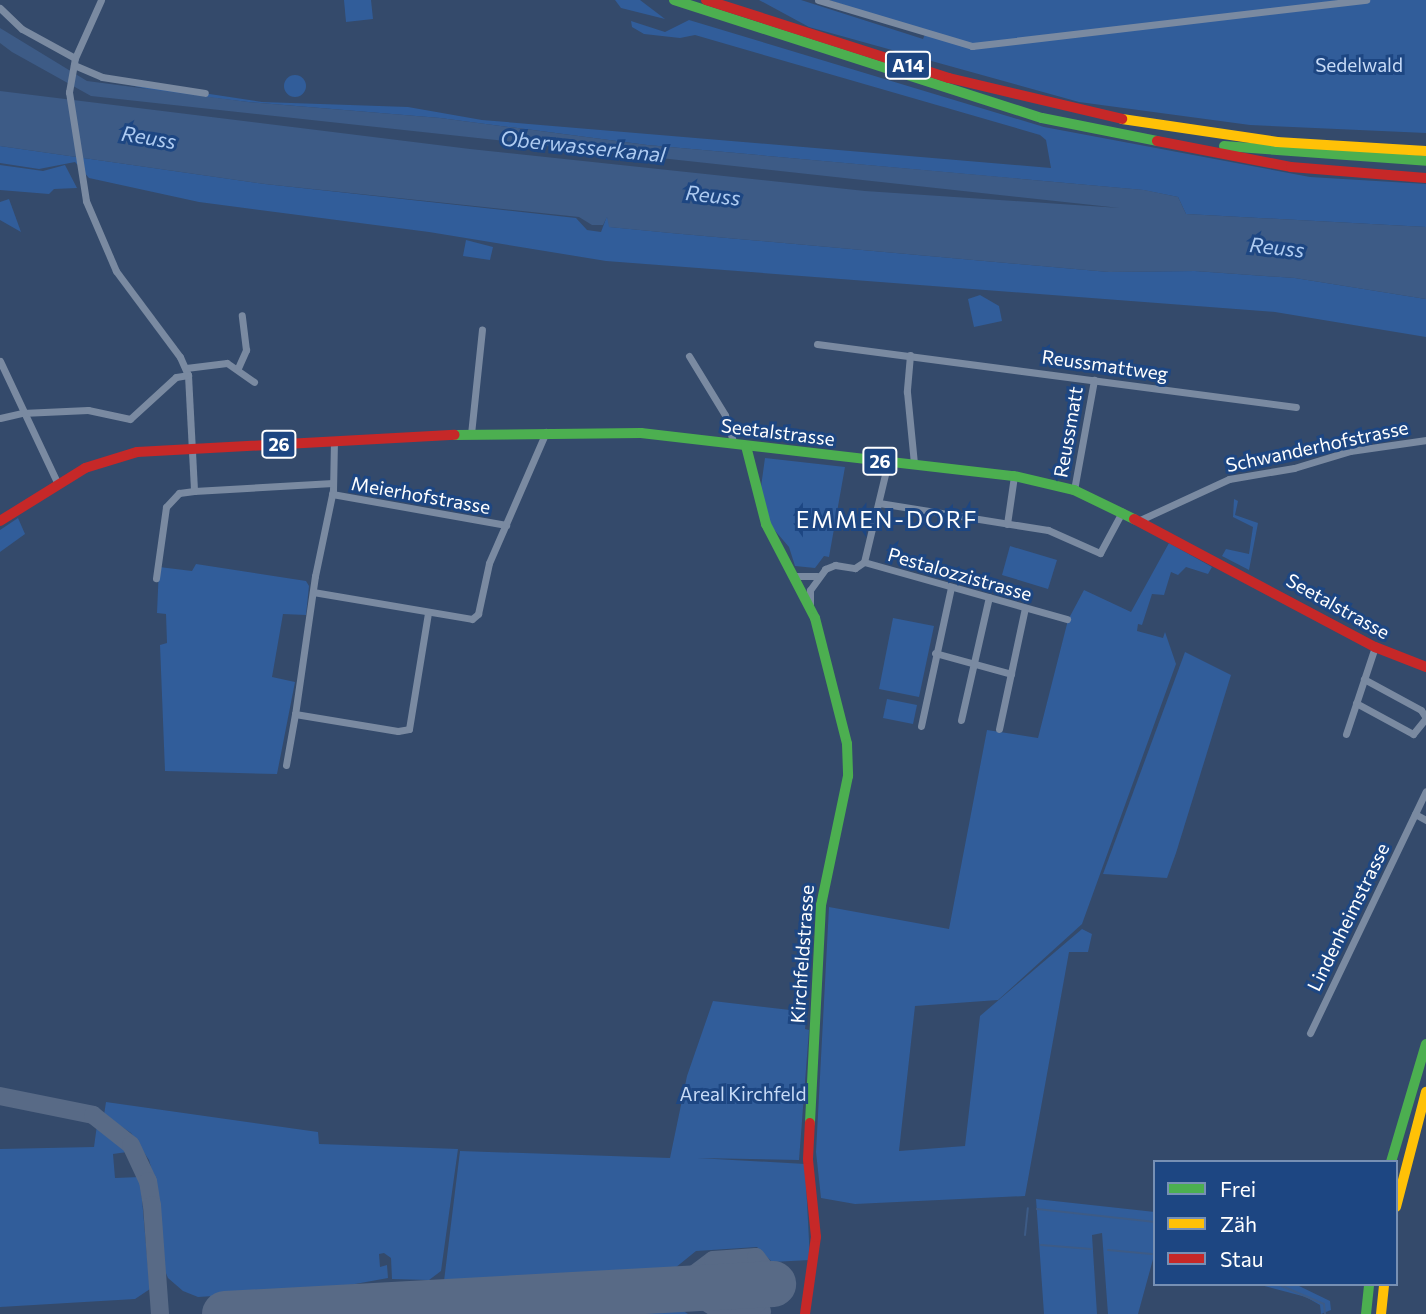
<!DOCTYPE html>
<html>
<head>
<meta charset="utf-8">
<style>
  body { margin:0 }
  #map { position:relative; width:1426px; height:1314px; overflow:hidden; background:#344a6b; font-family:Commissioner,sans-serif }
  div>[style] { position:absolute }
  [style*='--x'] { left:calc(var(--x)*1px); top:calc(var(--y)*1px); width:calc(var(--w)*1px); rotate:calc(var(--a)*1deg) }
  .green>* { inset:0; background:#315d9a }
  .round { border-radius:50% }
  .water>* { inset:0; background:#3d5b86 }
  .stream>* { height:2px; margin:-1px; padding:0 1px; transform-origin:1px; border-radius:1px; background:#3d5b86 }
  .taxiway>* { height:18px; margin:-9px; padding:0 9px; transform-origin:9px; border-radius:9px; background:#586a86 }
  .runway>* { height:46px; margin:-23px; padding:0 23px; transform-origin:23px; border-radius:23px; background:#586a86 }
  .street>* { height:7px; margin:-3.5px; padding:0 3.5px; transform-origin:3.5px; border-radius:3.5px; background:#7a8aa1 }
  .fast>* { height:10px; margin:-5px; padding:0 5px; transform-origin:5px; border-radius:5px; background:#4caf50 }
  .slow>* { height:10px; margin:-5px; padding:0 5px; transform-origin:5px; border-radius:5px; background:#ffc107 }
  .jam>* { height:10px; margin:-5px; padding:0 5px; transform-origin:5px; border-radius:5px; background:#c62828 }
  span { translate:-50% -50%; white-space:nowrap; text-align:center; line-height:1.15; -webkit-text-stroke:6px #1d4682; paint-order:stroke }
  .shield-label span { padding:2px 5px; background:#1d4682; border:2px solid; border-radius:5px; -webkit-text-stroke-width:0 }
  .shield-label { font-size:18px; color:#fff; font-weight:700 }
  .park-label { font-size:19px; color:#c7dbf7 }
  .street-label { font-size:19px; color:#fff }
  .water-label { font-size:21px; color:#aecbf1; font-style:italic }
  .quarter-label { font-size:23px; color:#fff; letter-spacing:2px }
  .legend { position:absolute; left:1153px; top:1160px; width:245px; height:126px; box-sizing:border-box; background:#1d4682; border:2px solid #7790b4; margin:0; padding:9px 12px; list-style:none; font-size:21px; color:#fff }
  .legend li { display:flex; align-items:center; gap:14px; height:35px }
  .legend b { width:35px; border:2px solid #7790b4 }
</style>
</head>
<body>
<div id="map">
  <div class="green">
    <i style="clip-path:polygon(344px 0,371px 0,373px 19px,346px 22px)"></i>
    <i style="clip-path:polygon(615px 0,640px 0,665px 19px,621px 8px)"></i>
    <i style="clip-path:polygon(759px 0,801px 0,923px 39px,926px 32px,829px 0,1426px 0,1426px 133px,1250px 125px,1079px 102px,809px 27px)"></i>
    <i style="clip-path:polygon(689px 20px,1044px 127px,1310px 177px,1426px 184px,1426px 227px,1186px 214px,1178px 197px,1143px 190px,647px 145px,440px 118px,248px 102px,155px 91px,97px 77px,262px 102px,408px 107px,482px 120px,1051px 168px,1046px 140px,1040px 135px,695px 35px,680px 38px,644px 34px,632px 27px,631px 21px,665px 32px)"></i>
    <i class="round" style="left:284px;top:75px;width:22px;height:22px"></i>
    <i style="clip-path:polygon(0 146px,265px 184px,576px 218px,587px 230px,601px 232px,607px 216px,610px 227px,671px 233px,1109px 272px,1195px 271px,1295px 278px,1426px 299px,1426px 337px,1275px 312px,606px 261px,429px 232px,199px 202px,89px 178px,75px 162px,39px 169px,0 163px)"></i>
    <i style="clip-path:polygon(0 165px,43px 171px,65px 165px,77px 188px,54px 189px,49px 194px,0 190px)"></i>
    <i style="clip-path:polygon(9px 199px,21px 232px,0 220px,0 202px)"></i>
    <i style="clip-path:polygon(466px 240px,493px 247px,490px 260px,463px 256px)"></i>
    <i style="clip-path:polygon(980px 295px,999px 306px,1002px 321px,974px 327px,968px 299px)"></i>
    <i style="clip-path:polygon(765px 458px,845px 467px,829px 557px,824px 556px,815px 568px,795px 566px,789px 547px,771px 526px,760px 494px)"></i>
    <i style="clip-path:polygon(1234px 499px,1238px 501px,1235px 515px,1258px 523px,1249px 570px,1222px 556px,1226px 549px,1249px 554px,1253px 527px,1233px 517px)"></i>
    <i style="clip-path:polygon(18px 518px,25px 534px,0 552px,0 530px)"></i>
    <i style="clip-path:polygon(1169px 543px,1212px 567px,1208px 574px,1186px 567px,1178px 575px,1171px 572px,1164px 595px,1152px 594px,1142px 625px,1138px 624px,1137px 631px,1163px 638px,1165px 632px,1176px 664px,1082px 924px,998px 1000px,915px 1006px,899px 1151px,965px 1146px,980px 1016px,1082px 929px,1092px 934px,1088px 952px,1069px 952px,1025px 1196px,855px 1204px,821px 1198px,816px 1152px,829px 907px,949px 929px,987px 730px,1038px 738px,1068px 620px,1084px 590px,1131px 612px)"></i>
    <i style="clip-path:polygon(1010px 546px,1057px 560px,1048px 589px,1002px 575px)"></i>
    <i style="clip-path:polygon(196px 564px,306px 581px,309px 586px,306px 615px,283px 614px,272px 677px,295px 682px,277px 774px,165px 771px,160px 645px,167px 643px,166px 614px,157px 613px,159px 567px,192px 571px)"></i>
    <i style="clip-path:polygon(893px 618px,934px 626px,919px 697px,879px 689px)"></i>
    <i style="clip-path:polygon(1185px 652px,1231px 675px,1176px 853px,1167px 878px,1103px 874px)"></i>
    <i style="clip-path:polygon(887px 699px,917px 705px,913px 724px,883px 718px)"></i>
    <i style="clip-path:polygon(713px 1001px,807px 1012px,805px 1029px,809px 1030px,799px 1160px,697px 1158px,805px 1164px,810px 1260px,772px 1262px,757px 1247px,696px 1251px,675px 1268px,444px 1281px,460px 1151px,670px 1158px,687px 1076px)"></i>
    <i style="clip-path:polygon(106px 1102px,318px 1132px,319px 1144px,458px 1149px,441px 1271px,429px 1280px,392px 1279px,391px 1258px,384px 1253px,379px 1254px,380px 1267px,387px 1265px,388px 1278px,333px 1288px,198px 1297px,183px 1291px,168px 1278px,163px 1266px,157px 1189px,149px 1160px,131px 1133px,104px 1115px)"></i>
    <i style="clip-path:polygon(97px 1125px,127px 1152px,113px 1154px,115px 1178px,140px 1177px,150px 1289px,135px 1299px,0 1307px,0 1149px,94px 1147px)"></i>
    <i style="clip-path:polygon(1036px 1199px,1155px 1212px,1155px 1252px,1138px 1314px,1108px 1314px,1102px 1233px,1092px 1235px,1097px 1314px,1044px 1314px)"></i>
    <i style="clip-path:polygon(1257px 1284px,1297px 1285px,1330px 1301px,1331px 1310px,1321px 1314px,1320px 1305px,1306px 1297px)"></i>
    <i style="clip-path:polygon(679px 1308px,688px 1314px,577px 1314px)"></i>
  </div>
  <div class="water">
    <i style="clip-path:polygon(0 28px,87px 81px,248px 102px,440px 118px,647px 145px,1144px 190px,1178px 197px,1186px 214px,1426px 227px,1426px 299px,1295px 278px,1195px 271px,1109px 272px,671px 233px,609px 227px,607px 217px,603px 225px,592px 225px,579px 217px,265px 184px,0 146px,0 91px,470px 149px,865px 191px,1120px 208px,91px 96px,12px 52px,0 43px)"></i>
  </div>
  <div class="stream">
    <i style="--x:1037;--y:1209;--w:119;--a:6.3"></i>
    <i style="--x:1025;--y:1235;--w:27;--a:-84"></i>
    <i style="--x:1041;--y:1245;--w:50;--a:4.6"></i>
    <i style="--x:1108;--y:1250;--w:44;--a:5.2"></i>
    <i style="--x:1277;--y:1284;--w:51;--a:23.1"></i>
    <i style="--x:1324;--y:1304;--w:10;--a:84"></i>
  </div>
  <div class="taxiway">
    <i style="--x:0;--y:1096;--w:95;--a:11.5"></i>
    <i style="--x:93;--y:1115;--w:48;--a:38.3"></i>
    <i style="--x:131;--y:1145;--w:40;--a:65"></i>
    <i style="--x:148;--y:1181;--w:24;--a:81"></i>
    <i style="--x:152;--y:1205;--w:109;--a:85.8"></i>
    <i style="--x:721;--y:1286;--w:27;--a:17"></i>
    <i style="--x:747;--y:1294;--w:23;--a:49"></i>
    <i style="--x:686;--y:1289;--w:45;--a:33.3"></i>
    <i style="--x:673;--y:1290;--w:50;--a:-36.9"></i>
    <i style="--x:713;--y:1260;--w:43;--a:-4"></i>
    <i style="--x:756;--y:1257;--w:15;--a:53"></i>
    <i style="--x:765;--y:1269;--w:20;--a:87"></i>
    <i style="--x:766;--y:1289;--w:16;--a:120"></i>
    <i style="--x:758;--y:1303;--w:22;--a:150"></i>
  </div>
  <div class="runway">
    <i style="--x:225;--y:1314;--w:549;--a:-3.13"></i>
  </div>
  <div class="street">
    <i style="--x:101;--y:0;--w:64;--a:114.1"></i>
    <i style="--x:75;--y:58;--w:35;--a:100"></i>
    <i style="--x:69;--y:92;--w:110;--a:81.1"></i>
    <i style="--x:86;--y:201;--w:76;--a:66.8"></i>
    <i style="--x:116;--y:271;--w:107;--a:53.3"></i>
    <i style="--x:180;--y:357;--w:20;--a:66"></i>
    <i style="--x:188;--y:375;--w:116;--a:87"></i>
    <i style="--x:194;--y:491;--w:15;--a:172"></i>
    <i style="--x:179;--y:493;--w:19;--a:133"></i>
    <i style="--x:166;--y:507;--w:72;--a:98"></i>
    <i style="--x:818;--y:0;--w:161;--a:16.6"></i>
    <i style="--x:972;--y:46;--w:397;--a:-6.7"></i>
    <i style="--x:0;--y:8;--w:30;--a:44"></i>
    <i style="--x:22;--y:29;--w:60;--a:28.7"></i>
    <i style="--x:74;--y:65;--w:30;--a:23"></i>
    <i style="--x:102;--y:77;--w:104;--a:8.8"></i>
    <i style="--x:817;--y:344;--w:483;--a:7.5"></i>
    <i style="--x:910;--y:355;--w:37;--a:95"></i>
    <i style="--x:907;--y:392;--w:72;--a:84.4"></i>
    <i style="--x:689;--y:356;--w:69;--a:58.6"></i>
    <i style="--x:725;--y:415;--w:30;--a:73"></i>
    <i style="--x:0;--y:361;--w:136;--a:64.8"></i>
    <i style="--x:186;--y:368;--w:41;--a:-7"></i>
    <i style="--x:227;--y:363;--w:33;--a:35"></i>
    <i style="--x:238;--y:368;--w:20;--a:-66"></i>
    <i style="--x:246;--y:350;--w:35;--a:-97"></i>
    <i style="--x:0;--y:418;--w:23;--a:-13"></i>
    <i style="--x:22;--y:413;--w:66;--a:-2.6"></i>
    <i style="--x:88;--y:410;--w:43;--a:12.1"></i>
    <i style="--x:130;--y:419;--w:62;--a:-42.4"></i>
    <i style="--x:176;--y:377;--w:12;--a:-9"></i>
    <i style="--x:471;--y:434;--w:105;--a:-84"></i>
    <i style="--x:334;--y:440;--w:50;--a:91.1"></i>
    <i style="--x:333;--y:490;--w:88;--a:101.8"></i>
    <i style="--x:315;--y:576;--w:139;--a:98.2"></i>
    <i style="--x:295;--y:714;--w:104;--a:9.4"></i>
    <i style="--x:398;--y:731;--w:11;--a:-10"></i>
    <i style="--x:409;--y:729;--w:118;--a:-80.7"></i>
    <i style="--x:1074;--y:490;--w:112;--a:-79.7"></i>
    <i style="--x:194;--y:491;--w:139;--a:-3.3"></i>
    <i style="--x:332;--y:494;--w:177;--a:10.1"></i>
    <i style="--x:879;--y:503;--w:171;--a:9.1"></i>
    <i style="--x:1048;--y:530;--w:57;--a:23.9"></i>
    <i style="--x:1100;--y:553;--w:47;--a:-61.8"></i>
    <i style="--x:1140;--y:520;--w:98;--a:-24.7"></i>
    <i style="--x:1229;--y:479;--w:66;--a:-9.6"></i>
    <i style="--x:1294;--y:468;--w:59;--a:-16.9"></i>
    <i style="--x:1350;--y:451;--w:77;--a:-8.2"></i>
    <i style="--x:1007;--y:524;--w:49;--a:-81.7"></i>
    <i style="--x:864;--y:562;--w:211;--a:15.7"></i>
    <i style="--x:864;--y:562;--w:103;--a:-76.5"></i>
    <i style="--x:794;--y:576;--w:23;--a:0"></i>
    <i style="--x:313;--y:592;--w:161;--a:9.6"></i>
    <i style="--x:472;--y:619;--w:8;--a:-40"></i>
    <i style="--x:478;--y:614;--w:52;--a:-77.8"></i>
    <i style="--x:489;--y:563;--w:143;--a:-66.5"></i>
    <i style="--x:810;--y:604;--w:14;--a:-90"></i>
    <i style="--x:810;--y:590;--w:26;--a:-54"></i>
    <i style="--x:825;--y:569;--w:11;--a:-22"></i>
    <i style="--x:835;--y:565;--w:20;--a:9"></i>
    <i style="--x:855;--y:568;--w:11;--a:-34"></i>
    <i style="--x:935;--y:653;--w:79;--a:15.4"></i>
    <i style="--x:1356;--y:703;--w:65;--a:28.5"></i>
    <i style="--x:1413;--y:734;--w:21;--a:-51"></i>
    <i style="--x:1426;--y:718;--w:9;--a:-122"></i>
    <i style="--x:1421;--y:710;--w:65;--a:-151.5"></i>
    <i style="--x:961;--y:720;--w:126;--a:-77.2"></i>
    <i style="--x:921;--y:726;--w:142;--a:-77.8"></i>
    <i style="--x:999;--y:729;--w:124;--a:-77.9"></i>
    <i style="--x:1346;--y:734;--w:92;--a:-71.6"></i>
    <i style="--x:286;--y:765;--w:52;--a:-80"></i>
    <i style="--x:1415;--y:814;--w:13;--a:29"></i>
    <i style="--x:1310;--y:1033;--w:268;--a:-64.4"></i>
  </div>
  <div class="fast">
    <i style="--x:674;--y:0;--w:386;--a:17.8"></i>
    <i style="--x:1042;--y:118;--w:117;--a:11.3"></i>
    <i style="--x:1224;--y:146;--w:203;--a:4.2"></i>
    <i style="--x:455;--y:435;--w:186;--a:-0.6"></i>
    <i style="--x:641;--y:433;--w:375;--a:6.6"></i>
    <i style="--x:1014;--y:476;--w:62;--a:13.1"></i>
    <i style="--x:1074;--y:490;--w:67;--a:25.8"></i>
    <i style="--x:746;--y:446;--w:81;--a:75.6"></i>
    <i style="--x:766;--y:524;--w:106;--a:62.5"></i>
    <i style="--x:815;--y:618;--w:130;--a:75.7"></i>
    <i style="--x:847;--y:744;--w:32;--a:88"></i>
    <i style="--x:848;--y:776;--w:132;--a:101.8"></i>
    <i style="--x:821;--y:905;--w:218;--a:92.9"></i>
    <i style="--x:1391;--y:1162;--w:123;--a:-73.5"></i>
    <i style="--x:1366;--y:1314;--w:30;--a:-84"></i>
  </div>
  <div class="slow">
    <i style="--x:1122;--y:119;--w:157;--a:8.4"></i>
    <i style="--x:1277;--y:142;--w:149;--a:3.5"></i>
    <i style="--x:1396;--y:1207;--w:119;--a:-75.4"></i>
    <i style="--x:1381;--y:1314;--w:30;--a:-84"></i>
  </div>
  <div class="jam">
    <i style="--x:706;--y:0;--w:255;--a:17.8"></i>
    <i style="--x:949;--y:78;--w:178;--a:13.3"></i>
    <i style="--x:1157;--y:141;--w:136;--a:11"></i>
    <i style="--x:1291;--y:167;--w:135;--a:4.7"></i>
    <i style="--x:1134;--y:519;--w:273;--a:28"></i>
    <i style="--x:1375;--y:647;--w:55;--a:21.4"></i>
    <i style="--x:0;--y:521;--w:100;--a:-31.9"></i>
    <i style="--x:85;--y:468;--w:54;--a:-17.1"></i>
    <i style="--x:137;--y:452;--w:318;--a:-3.1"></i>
    <i style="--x:805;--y:1314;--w:78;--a:-81.9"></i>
    <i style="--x:816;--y:1237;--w:78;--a:-95.9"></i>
    <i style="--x:808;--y:1159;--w:36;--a:-87"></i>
  </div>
  <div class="shield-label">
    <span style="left:908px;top:65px">A14</span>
    <span style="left:279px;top:444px">26</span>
    <span style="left:880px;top:461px">26</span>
  </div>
  <div class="park-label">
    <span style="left:1359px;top:65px">Sedelwald</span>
    <span style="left:743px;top:1094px">Areal Kirchfeld</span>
  </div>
  <div class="street-label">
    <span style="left:1105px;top:365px;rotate:8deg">Reussmattweg</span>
    <span style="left:778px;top:432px;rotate:7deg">Seetalstrasse</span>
    <span style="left:1068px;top:432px;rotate:-80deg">Reussmatt</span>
    <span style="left:1317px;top:446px;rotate:-12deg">Schwanderhofstrasse</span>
    <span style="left:421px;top:495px;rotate:10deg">Meierhofstrasse</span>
    <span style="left:960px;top:574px;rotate:16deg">Pestalozzistrasse</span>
    <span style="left:1338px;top:606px;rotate:29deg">Seetalstrasse</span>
    <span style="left:1348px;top:917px;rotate:-64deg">Lindenheimstrasse</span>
    <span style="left:802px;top:954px;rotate:-86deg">Kirchfeldstrasse</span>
  </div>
  <div class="water-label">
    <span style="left:149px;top:137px;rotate:9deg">Reuss</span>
    <span style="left:583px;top:146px;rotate:6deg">Oberwasserkanal</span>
    <span style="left:713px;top:195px;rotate:6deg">Reuss</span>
    <span style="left:1277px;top:247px;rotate:6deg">Reuss</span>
  </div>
  <div class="quarter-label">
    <span style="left:887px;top:519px">EMMEN-DORF</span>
  </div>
  <ul class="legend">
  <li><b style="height:9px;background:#4caf50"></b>Frei</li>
  <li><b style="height:9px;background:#ffc107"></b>Zäh</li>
  <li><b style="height:9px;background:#c62828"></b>Stau</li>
  </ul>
</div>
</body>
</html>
